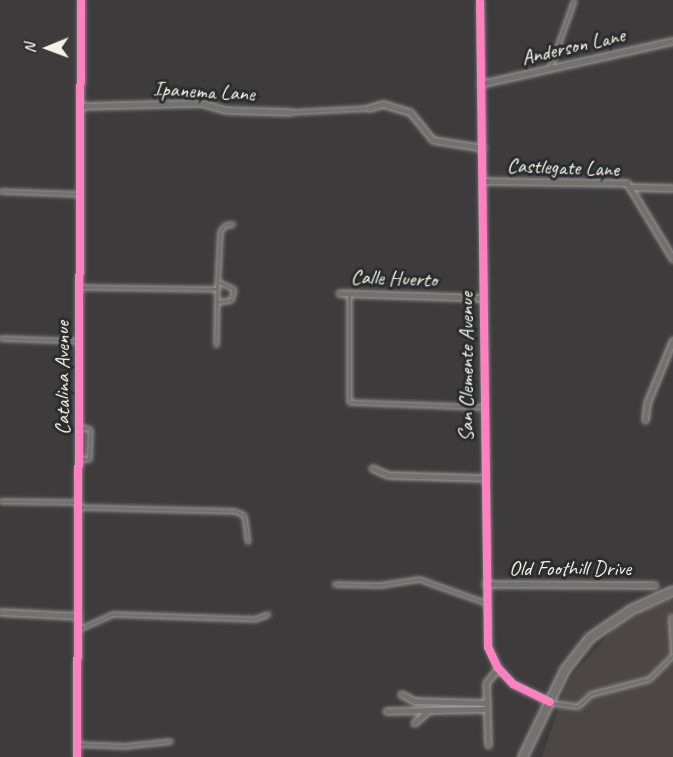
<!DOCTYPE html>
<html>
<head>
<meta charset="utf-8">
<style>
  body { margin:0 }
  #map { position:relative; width:673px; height:757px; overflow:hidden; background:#3d3b3c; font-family:Caveat,sans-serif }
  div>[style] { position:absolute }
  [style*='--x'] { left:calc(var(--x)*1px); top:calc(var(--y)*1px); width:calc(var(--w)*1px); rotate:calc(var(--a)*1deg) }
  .built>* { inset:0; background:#4d4646 }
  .roads { filter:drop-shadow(0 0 2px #9f9e9d) drop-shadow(0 0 2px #9f9e9d) }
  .lane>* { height:3px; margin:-1.5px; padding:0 1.5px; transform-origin:1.5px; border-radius:1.5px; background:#737270 }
  .street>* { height:5px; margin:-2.5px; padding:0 2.5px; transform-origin:2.5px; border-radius:2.5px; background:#737270 }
  .secondary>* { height:8px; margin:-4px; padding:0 4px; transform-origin:4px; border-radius:4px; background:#737270 }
  .cycleway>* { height:8px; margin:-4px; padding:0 4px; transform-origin:4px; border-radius:4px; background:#ff80c0 }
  span { translate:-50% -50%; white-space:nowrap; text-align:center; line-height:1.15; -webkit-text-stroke:6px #2a2d2e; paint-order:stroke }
  .street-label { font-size:21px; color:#f4f1e8 }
  .north { position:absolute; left:18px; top:18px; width:60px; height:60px; -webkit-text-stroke:4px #2a2d2e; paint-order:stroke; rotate:269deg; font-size:16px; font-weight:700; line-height:24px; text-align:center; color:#f4f1e8 }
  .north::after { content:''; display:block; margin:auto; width:21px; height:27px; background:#f4f1e8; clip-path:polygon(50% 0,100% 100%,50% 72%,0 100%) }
</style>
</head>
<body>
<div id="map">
  <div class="built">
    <i style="clip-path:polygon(673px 599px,673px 757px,542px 757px,565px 688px,575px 672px,615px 627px,642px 610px)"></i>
  </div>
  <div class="roads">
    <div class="lane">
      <i style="--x:550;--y:67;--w:71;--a:-70.3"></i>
      <i style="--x:290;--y:112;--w:79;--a:-2.9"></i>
      <i style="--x:0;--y:191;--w:79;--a:2.2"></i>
      <i style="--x:81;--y:287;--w:136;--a:0.8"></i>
      <i style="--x:217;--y:289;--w:58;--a:-87"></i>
      <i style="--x:220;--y:231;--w:8;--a:-50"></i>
      <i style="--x:225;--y:225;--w:8;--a:-7"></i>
      <i style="--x:349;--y:295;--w:107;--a:90"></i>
      <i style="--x:349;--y:402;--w:135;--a:2.1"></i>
      <i style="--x:217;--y:302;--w:14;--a:-8"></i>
      <i style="--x:231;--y:300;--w:11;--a:-75"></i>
      <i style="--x:234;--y:289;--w:17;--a:-156"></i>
      <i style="--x:0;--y:338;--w:79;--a:2.2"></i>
      <i style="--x:216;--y:345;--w:56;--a:-89"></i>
      <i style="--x:80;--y:459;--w:9;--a:0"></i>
      <i style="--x:89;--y:459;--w:30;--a:-88"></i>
      <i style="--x:90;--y:429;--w:10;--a:-169"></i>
      <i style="--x:0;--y:501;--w:78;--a:0.7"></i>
      <i style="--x:79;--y:507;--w:156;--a:1.5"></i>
      <i style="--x:235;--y:511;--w:10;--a:24"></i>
      <i style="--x:244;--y:515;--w:27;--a:82"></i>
      <i style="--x:334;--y:584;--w:46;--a:1.2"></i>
      <i style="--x:380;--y:585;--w:39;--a:-9"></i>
      <i style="--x:419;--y:579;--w:71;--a:19.7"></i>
      <i style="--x:671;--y:616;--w:36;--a:87"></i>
      <i style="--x:79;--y:629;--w:37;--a:-24"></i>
      <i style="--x:113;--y:614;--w:142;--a:2"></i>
      <i style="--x:255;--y:619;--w:14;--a:-21"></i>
      <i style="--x:552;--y:703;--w:26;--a:7"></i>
      <i style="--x:578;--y:706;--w:18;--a:-43"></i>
      <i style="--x:591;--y:694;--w:60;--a:-14.5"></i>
      <i style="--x:649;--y:679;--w:34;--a:-45"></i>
      <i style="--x:77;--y:744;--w:47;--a:2.4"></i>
      <i style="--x:124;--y:746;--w:47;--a:-6.1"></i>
    </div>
    <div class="street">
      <i style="--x:480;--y:0;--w:647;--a:89.29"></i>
      <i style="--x:488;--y:647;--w:23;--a:65"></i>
      <i style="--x:498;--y:668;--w:22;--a:47"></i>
      <i style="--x:513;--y:684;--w:41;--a:25.9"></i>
      <i style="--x:480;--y:84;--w:198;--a:-12.6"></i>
      <i style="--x:81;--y:106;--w:120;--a:-1.4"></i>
      <i style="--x:201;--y:103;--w:25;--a:16"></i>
      <i style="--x:225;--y:110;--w:65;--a:1.8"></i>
      <i style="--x:369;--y:108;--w:15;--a:-16"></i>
      <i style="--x:383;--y:104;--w:28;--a:17"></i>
      <i style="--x:410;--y:112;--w:36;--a:51"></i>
      <i style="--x:433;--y:140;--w:51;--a:9.1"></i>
      <i style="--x:482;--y:181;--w:145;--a:0.8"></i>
      <i style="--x:627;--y:183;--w:89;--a:58.8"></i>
      <i style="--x:629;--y:187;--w:44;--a:1.3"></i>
      <i style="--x:339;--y:293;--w:144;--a:2"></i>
      <i style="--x:645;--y:420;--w:17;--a:-83"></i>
      <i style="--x:647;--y:403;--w:68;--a:-67.6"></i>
      <i style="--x:372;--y:468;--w:17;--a:24"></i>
      <i style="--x:388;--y:475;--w:96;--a:1.8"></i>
      <i style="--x:485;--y:584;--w:170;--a:0.3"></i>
      <i style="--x:0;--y:612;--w:79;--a:2.9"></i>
      <i style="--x:401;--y:694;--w:16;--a:27"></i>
      <i style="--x:415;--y:701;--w:72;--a:1.6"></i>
      <i style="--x:386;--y:711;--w:101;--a:-1.1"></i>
      <i style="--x:414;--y:723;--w:18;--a:-41"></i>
      <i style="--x:488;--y:745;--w:62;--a:-91.8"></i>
      <i style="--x:486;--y:683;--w:19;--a:-51"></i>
      <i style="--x:77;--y:757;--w:757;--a:-89.7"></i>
    </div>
    <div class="secondary">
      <i style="--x:523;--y:757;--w:97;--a:-64.2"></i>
      <i style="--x:565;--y:670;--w:41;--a:-52"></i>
      <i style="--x:590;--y:638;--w:50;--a:-34.3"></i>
      <i style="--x:631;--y:610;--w:46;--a:-24.3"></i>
    </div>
  </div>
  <div class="cycleway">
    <i style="--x:480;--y:0;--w:647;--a:89.29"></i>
    <i style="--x:488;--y:647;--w:23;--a:65"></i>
    <i style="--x:498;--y:668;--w:22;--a:47"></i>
    <i style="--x:513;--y:684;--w:41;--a:25.9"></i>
    <i style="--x:77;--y:757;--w:757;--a:-89.7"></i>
  </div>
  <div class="street-label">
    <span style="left:573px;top:46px;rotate:-13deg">Anderson Lane</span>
    <span style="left:204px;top:91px;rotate:3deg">Ipanema Lane</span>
    <span style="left:563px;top:167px;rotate:2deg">Castlegate Lane</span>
    <span style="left:394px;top:278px;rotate:2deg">Calle Huerto</span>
    <span style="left:466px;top:367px;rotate:-90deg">San Clemente Avenue</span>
    <span style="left:62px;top:378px;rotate:-90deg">Catalina Avenue</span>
    <span style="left:570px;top:568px">Old Foothill Drive</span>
  </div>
  <div class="north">N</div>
</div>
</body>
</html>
